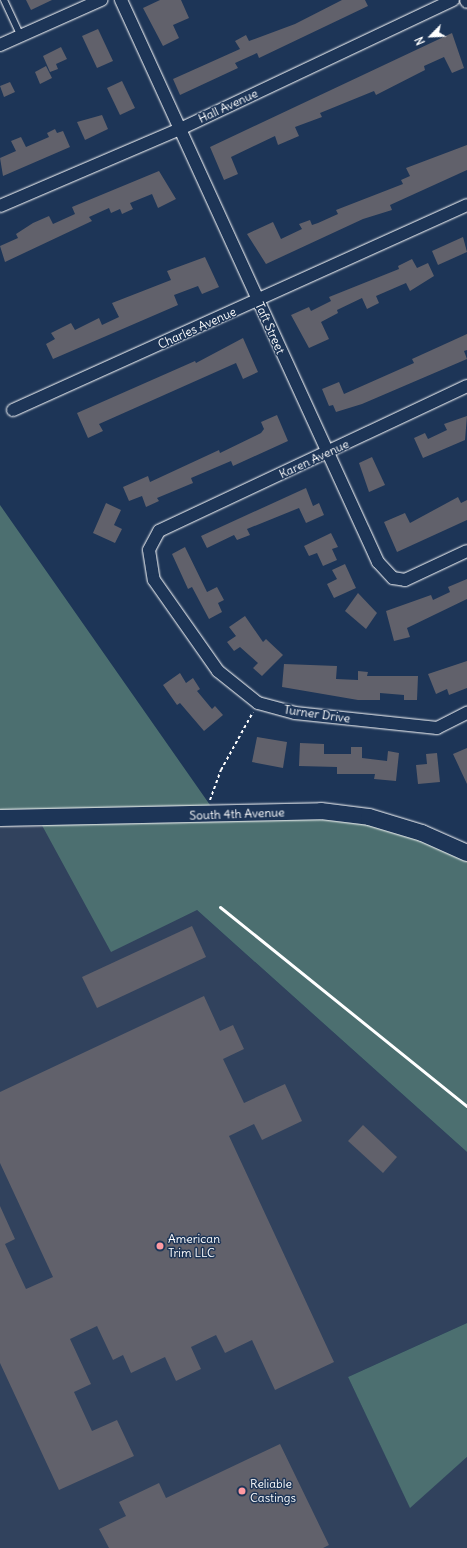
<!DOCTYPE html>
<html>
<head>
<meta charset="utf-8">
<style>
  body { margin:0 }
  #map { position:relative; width:467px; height:1548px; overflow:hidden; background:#1d3557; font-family:Delius,sans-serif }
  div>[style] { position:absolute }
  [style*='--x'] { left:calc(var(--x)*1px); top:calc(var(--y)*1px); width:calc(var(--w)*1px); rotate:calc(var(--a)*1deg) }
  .built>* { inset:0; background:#31425d }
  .green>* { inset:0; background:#4c6f70 }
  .building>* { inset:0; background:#61616b }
  .path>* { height:2px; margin-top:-1px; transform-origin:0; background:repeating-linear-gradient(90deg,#fff 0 3px,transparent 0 6px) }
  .roads { filter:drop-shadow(0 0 1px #fff) drop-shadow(0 0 1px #fff) }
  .service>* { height:6px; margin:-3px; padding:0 3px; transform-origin:3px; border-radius:3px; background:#1d3557 }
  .minor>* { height:12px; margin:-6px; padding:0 6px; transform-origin:6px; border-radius:6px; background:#1d3557 }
  .tertiary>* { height:16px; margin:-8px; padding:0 8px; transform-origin:8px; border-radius:8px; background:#1d3557 }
  .rail>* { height:3px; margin:-1.5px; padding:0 1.5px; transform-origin:1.5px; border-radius:1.5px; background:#fff }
  .dots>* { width:11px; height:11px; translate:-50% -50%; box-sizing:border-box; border:2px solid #1d3557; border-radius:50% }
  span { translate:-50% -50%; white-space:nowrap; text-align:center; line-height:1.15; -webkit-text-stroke:3px #1d3557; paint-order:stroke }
  .street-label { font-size:12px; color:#fff }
  .poi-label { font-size:12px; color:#fff }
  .left { translate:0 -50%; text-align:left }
  .north { position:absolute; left:411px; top:16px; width:40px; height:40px; -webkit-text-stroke:3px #1d3557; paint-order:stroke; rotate:246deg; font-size:11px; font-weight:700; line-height:16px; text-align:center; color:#fff }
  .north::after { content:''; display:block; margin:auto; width:14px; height:18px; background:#fff; clip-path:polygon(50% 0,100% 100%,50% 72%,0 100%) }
</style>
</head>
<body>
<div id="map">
  <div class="built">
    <i style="clip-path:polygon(0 818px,38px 818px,197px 910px,467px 1152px,467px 1323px,348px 1377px,410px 1507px,467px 1457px,467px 1548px,0 1548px)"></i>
  </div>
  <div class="green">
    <i style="clip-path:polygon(0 505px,217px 815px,321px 811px,467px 853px,467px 1152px,197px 910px,111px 952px,38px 818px,0 818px)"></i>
    <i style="clip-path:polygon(467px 1323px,467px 1457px,410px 1508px,348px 1377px)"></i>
  </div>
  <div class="building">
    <i style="clip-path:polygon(26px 0,52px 0,31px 10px)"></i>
    <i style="clip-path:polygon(160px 0,181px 0,189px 18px,173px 25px,179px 38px,163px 46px,143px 8px)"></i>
    <i style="clip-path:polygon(342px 0,365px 0,368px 6px,259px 58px,257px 53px,235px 63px,238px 68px,180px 95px,173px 79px,240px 49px,235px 41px,246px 35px,249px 41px,295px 24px)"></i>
    <i style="clip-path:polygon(98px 29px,113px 61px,97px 68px,82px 36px)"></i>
    <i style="clip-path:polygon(452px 33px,464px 68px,452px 73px,444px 57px,424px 66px,425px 70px,376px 95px,374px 91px,320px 113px,322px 117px,295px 127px,299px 136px,278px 145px,275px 136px,231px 157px,238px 174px,224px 180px,210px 147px)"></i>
    <i style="clip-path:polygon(61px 47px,67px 59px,56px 64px,58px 69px,50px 72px,43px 56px)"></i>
    <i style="clip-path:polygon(46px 66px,52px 78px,40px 84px,35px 72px)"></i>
    <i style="clip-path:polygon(122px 81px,135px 108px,120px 115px,107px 88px)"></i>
    <i style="clip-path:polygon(10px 82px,15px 92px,4px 97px,0 86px)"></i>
    <i style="clip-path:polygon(102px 115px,108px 129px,85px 140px,77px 122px)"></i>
    <i style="clip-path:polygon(55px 129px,57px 133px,63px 131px,70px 147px,3px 176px,0 158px,16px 151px,11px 141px,21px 137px,26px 147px,49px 137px,47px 133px)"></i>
    <i style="clip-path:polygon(467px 145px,467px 170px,390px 205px,392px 210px,363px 219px,266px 264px,247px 234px,273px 222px,281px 239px,302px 229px,299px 224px,310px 220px,312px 225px,318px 223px,338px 214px,336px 210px,403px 184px,401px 180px,410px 176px,406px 168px)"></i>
    <i style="clip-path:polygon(159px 171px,176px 199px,158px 208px,152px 194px,130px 203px,133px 209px,122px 214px,120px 209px,111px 213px,109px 208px,89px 217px,92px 221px,5px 262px,0 246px,18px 238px,16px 234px,33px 223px,49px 216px,53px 224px,75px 214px,72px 207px)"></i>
    <i style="clip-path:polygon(463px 237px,467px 252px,438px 265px,432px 251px)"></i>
    <i style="clip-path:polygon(205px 257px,219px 287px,202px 294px,198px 286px,174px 295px,178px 305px,53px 359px,46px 344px,55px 339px,51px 333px,71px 323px,75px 330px,99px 318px,102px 325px,119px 317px,112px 303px,171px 280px,167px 271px)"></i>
    <i style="clip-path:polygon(412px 259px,417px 268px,428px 263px,434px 276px,410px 291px,406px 283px,376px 296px,379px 303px,367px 309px,362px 298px,337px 310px,338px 313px,321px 322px,329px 339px,309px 348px,291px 315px,309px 307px,311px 311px,331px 301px,329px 297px,399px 269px,398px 266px)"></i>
    <i style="clip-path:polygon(467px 334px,467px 350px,464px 351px,467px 359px,362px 404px,336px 412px,333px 405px,329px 406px,322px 389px,339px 382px,344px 394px,414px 363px,412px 359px)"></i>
    <i style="clip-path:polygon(243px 338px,258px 372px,243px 379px,236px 363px,99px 424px,103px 431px,88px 438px,77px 413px,195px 361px,196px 363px)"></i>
    <i style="clip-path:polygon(277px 415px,288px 441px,233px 466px,231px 461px,191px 478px,193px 483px,157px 498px,159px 501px,146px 507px,142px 496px,129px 501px,123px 487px,148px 476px,150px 482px,219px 450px,220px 453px,261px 433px,264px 429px,261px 422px)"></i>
    <i style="clip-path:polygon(467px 416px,465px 440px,423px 458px,414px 438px,425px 433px,428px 439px,447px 430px,444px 424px)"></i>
    <i style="clip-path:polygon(372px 457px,385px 485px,369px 492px,359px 463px)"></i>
    <i style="clip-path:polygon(306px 488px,313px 506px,319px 503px,324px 515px,306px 523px,299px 508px,247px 529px,250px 535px,237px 540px,234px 535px,207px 548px,201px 536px)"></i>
    <i style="clip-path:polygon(458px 497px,461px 503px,467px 500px,467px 520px,397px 552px,384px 522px,405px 513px,410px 523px)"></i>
    <i style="clip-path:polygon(106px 503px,121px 510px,114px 525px,122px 529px,115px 543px,93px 533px)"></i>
    <i style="clip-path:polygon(331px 533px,338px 547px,332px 549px,337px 560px,323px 566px,317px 553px,309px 556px,304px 546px)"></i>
    <i style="clip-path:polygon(185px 547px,207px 592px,217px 587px,224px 600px,218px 603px,222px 612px,209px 619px,192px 587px,188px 589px,172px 554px)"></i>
    <i style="clip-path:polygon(345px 564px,356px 588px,334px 598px,327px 584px,337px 579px,332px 570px)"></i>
    <i style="clip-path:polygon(467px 579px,467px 599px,407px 628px,410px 637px,394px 641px,386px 611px,431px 595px,433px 600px,450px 592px,448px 587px)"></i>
    <i style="clip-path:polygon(358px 593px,377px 613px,366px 629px,345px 611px)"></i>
    <i style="clip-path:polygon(245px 616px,263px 642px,266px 639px,283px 655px,262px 676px,253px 668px,258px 663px,240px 647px,234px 651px,227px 642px,236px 636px,229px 627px)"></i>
    <i style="clip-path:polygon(467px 661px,467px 688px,449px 695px,447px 689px,436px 694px,428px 674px)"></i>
    <i style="clip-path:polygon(284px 664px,337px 666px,336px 679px,358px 680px,358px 671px,368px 672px,367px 676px,418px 676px,417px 700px,404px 700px,404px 695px,380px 693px,380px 700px,358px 700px,282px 687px)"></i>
    <i style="clip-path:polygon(180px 673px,186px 683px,193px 678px,200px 689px,197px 691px,212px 709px,215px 706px,223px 715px,204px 731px,180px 703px,177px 705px,163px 685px)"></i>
    <i style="clip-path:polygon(257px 737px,287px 742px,283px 768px,252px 762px)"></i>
    <i style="clip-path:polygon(300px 743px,324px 744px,324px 754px,351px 754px,351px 747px,362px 747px,362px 758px,387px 761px,388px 751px,399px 753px,396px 781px,374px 779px,375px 774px,337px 774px,337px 767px,299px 766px)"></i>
    <i style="clip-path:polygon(467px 748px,467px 784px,453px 754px)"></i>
    <i style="clip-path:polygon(437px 753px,440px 782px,418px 784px,416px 765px,427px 764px,426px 754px)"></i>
    <i style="clip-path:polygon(192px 926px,206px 957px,97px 1008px,82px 977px)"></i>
    <i style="clip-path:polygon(204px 996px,220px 1031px,233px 1025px,244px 1049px,223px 1059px,244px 1103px,285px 1084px,302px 1121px,262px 1140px,254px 1124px,229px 1136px,334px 1362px,275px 1390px,252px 1340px,225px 1353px,216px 1335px,191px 1347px,201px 1369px,176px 1381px,165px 1357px,131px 1373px,123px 1355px,113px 1360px,97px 1326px,70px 1339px,91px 1384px,74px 1392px,92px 1431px,117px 1420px,134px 1456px,59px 1490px,0 1363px,0 1206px,15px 1239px,5px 1244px,26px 1289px,53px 1277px,0 1163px,0 1092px)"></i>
    <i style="clip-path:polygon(363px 1125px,397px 1157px,383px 1173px,348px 1141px)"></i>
    <i style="clip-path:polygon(280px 1444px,329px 1545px,323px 1548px,109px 1548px,99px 1529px,126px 1516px,119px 1502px,159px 1483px,166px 1498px)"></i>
  </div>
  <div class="path">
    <i style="--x:210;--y:800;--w:32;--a:-70"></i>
    <i style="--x:221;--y:770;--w:66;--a:-61.1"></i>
  </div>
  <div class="roads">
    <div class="service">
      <i style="--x:4;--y:0;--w:40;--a:65"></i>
    </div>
    <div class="minor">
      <i style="--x:121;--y:0;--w:618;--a:65.43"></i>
      <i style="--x:378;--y:562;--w:22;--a:47"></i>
      <i style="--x:393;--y:578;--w:12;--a:9"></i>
      <i style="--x:405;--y:580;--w:68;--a:-25.1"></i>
      <i style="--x:466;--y:0;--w:2;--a:63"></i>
      <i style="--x:0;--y:45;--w:111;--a:-24"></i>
      <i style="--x:0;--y:206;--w:196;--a:-23.2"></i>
      <i style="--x:180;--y:129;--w:302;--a:-25.3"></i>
      <i style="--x:467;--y:386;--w:340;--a:154.8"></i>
      <i style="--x:159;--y:531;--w:21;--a:118"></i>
      <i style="--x:149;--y:550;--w:30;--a:81"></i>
      <i style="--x:154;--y:580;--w:111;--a:54.9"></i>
      <i style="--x:218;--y:671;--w:51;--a:38.7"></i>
      <i style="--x:258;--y:703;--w:38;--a:15"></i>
      <i style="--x:295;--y:713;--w:143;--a:6"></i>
      <i style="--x:437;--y:728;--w:34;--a:-27"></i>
      <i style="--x:13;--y:410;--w:498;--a:-24.3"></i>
    </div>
    <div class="tertiary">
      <i style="--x:0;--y:818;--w:321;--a:-1.2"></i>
      <i style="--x:321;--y:811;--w:48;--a:7.1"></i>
      <i style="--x:369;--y:817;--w:55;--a:16.8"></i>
      <i style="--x:422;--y:833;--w:49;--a:24"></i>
    </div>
  </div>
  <div class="rail">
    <i style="--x:220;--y:907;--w:317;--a:38.9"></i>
  </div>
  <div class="dots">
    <i style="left:160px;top:1246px;background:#ff9aa2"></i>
    <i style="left:242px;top:1491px;background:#ff9aa2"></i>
  </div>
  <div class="street-label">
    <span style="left:228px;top:106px;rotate:-25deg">Hall Avenue</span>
    <span style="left:197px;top:328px;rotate:-24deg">Charles Avenue</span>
    <span style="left:270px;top:328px;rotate:66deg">Taft Street</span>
    <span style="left:314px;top:459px;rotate:-25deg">Karen Avenue</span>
    <span style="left:317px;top:714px;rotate:8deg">Turner Drive</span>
    <span style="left:237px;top:814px;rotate:-2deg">South 4th Avenue</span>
  </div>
  <div class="poi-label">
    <span class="left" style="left:168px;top:1246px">American<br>Trim LLC</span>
    <span class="left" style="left:250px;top:1491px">Reliable<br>Castings</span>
  </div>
  <div class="north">N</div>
</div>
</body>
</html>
